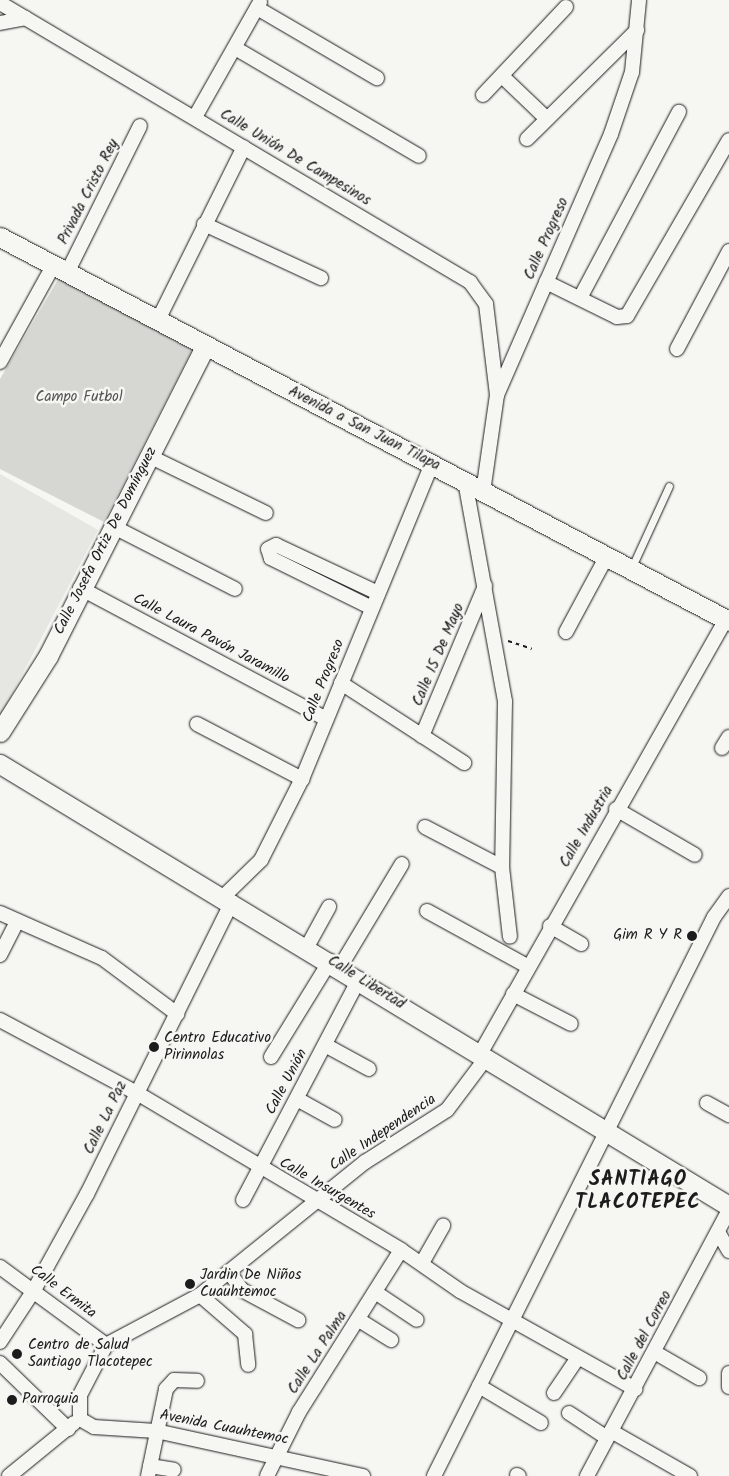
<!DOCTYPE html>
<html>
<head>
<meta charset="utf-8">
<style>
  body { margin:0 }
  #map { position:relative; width:729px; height:1476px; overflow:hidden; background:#f6f6f2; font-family:Kalam,sans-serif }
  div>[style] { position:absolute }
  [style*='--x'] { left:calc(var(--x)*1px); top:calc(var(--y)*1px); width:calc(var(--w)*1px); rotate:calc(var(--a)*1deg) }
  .built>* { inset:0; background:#e6e6e2 }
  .green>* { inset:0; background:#d6d6d2 }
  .path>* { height:2px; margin-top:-1px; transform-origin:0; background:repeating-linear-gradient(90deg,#1c1c1c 0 4px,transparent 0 8px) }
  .roads { filter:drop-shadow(0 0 1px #1c1c1c) drop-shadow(0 0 1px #1c1c1c) }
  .lane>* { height:7px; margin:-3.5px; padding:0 3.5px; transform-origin:3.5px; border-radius:3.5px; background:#f6f6f2 }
  .street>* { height:14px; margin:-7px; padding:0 7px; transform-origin:7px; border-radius:7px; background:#f6f6f2 }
  .secondary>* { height:19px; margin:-9.5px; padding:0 9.5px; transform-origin:9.5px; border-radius:9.5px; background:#f6f6f2 }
  .dots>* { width:14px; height:14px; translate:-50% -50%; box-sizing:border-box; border:2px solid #f6f6f2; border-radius:50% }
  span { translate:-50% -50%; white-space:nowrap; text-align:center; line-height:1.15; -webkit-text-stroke:5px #f6f6f2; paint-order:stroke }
  .street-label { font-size:15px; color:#1c1c1c }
  .park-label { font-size:15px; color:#545453 }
  .poi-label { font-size:15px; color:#1c1c1c }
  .right { translate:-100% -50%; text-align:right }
  .left { translate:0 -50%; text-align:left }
  .district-label { font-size:20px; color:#1c1c1c; font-weight:700; letter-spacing:1px }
</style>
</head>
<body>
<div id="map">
  <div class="built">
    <i style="clip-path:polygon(0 474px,98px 530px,0 717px)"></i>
  </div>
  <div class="green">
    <i style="clip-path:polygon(60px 276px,192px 350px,104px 522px,0 469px,0 379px)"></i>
  </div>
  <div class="path">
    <i style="--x:508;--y:641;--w:25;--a:18"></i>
  </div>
  <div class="roads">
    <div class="lane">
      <i style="--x:631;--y:569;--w:91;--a:-65.4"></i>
    </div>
    <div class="street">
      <i style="--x:0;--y:3;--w:547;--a:30.69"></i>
      <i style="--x:470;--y:282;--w:27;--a:54"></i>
      <i style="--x:486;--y:304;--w:92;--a:83.1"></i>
      <i style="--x:257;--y:8;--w:139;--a:30.3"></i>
      <i style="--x:0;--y:23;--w:26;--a:-11"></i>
      <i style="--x:235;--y:48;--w:213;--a:30.4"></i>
      <i style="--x:502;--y:76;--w:61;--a:43.7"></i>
      <i style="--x:483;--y:95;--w:121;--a:-46.7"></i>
      <i style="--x:195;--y:117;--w:132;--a:-60.5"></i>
      <i style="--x:527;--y:139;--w:155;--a:-44.7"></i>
      <i style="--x:204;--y:224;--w:129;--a:24.8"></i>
      <i style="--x:67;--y:273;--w:164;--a:-63.6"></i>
      <i style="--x:546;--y:282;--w:79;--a:26.2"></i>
      <i style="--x:617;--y:317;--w:10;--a:-6"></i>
      <i style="--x:627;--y:316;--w:203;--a:-59.9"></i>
      <i style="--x:580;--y:298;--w:211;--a:-62"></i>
      <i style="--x:157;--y:322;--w:195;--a:-63.6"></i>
      <i style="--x:677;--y:349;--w:111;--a:-62"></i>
      <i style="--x:0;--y:362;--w:110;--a:-61.1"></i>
      <i style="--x:149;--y:456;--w:130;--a:26"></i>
      <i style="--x:465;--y:481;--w:224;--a:79.7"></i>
      <i style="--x:505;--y:701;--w:166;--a:91"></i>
      <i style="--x:502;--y:867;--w:70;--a:83.5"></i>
      <i style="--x:483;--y:492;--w:98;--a:-81.8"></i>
      <i style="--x:497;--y:395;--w:285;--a:-66.4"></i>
      <i style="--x:611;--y:134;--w:65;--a:-71.3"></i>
      <i style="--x:632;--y:72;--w:72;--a:-84.4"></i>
      <i style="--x:112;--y:526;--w:138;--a:27.1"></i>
      <i style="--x:80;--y:588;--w:279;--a:28"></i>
      <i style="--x:372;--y:608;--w:113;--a:-153.7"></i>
      <i style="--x:271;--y:558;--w:9;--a:-108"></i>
      <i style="--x:268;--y:549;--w:9;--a:-27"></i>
      <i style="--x:276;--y:545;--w:113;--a:25.2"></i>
      <i style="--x:566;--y:632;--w:86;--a:-61.7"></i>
      <i style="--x:341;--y:683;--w:147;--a:33"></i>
      <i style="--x:197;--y:724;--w:119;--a:27.6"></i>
      <i style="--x:422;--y:736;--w:163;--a:-67.2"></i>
      <i style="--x:722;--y:748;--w:13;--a:-58"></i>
      <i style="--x:616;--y:809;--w:91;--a:30.2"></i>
      <i style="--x:425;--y:827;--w:87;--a:27.5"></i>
      <i style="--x:223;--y:897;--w:53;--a:-44.2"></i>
      <i style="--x:261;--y:860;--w:91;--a:-63.2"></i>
      <i style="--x:302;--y:779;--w:342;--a:-67.6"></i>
      <i style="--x:427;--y:911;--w:116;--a:28.8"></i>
      <i style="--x:0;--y:913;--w:111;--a:23.8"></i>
      <i style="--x:102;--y:958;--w:94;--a:36.7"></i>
      <i style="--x:550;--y:926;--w:36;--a:30"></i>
      <i style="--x:307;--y:947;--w:46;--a:-61.2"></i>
      <i style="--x:0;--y:955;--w:38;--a:-63"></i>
      <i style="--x:340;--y:967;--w:120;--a:-59"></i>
      <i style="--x:513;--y:994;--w:65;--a:27.3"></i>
      <i style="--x:0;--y:1020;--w:155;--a:28.1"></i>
      <i style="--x:137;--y:1093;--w:307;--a:30.7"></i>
      <i style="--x:401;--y:1250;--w:72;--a:34.8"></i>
      <i style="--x:460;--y:1291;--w:201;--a:29.2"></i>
      <i style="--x:325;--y:1045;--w:50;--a:28.6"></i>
      <i style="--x:480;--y:1054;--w:500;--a:-60.5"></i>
      <i style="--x:271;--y:1057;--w:113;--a:-58.4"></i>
      <i style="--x:297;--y:1099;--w:43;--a:28.9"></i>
      <i style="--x:707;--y:1103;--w:25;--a:29"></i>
      <i style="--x:243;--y:1200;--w:250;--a:-62.3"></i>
      <i style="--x:718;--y:1232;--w:22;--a:60"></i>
      <i style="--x:422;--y:1263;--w:43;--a:-60.4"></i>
      <i style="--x:0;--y:1267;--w:132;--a:36.3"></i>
      <i style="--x:229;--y:1272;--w:22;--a:54"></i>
      <i style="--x:242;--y:1290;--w:64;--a:28.2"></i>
      <i style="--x:375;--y:1292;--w:50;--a:33.7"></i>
      <i style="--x:200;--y:1295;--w:60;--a:40.9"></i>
      <i style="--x:245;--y:1334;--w:31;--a:84"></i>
      <i style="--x:359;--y:1320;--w:38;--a:32"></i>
      <i style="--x:0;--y:1342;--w:62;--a:-56.8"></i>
      <i style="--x:34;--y:1290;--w:110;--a:-61.1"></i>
      <i style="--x:87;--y:1194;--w:326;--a:-63.6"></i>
      <i style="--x:656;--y:1353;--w:50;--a:30.2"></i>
      <i style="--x:0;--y:1363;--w:95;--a:44.1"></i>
      <i style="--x:729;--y:1373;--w:14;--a:90"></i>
      <i style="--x:479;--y:1386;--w:72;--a:30.8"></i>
      <i style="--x:554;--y:1393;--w:40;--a:-56"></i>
      <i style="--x:569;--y:1413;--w:45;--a:33.3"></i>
      <i style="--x:80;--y:1419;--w:24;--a:-90"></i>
      <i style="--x:80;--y:1395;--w:56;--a:-62.5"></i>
      <i style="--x:106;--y:1345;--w:106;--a:-28"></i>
      <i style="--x:200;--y:1295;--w:212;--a:-38.9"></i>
      <i style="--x:365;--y:1162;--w:97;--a:-32.4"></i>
      <i style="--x:447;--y:1110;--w:65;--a:-53.1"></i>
      <i style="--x:80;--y:1419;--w:16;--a:30"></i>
      <i style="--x:94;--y:1427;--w:62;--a:3.7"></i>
      <i style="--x:156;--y:1431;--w:212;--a:12.3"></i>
      <i style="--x:611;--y:1431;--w:91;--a:29.7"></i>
      <i style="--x:150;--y:1466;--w:24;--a:9"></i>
      <i style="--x:517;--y:1475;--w:2;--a:27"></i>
      <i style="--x:9;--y:1476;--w:84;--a:-39.2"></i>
      <i style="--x:148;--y:1476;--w:89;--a:-78.3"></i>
      <i style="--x:166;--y:1389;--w:12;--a:-48"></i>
      <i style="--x:174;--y:1380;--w:23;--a:2"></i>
      <i style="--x:267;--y:1476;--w:72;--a:-63.4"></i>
      <i style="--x:299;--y:1412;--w:191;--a:-57.8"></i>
      <i style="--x:434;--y:1476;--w:625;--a:-63.39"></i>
      <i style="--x:714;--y:917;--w:26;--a:-54"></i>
      <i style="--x:587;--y:1476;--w:302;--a:-61.9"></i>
    </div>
    <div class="secondary">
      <i style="--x:0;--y:237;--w:824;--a:27.78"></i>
      <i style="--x:0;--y:732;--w:90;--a:-57.7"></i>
      <i style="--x:48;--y:656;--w:347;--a:-63.1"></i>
      <i style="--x:0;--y:764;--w:853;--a:31.23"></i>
    </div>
  </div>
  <div class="dots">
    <i style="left:692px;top:936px;background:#1c1c1c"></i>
    <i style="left:154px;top:1047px;background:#1c1c1c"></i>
    <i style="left:190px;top:1284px;background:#1c1c1c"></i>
    <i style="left:17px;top:1354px;background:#1c1c1c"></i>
    <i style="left:12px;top:1400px;background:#1c1c1c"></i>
  </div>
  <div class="street-label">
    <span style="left:295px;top:158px;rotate:31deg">Calle Unión De Campesinos</span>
    <span style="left:89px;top:192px;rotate:-63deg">Privada Cristo Rey</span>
    <span style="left:547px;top:239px;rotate:-66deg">Calle Progreso</span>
    <span style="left:364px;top:429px;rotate:27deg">Avenida a San Juan Tilapa</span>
    <span style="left:106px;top:541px;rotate:-63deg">Calle Josefa Ortiz De Domínguez</span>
    <span style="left:211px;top:639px;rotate:28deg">Calle Laura Pavón Jaramillo</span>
    <span style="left:439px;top:655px;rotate:-67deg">Calle 15 De Mayo</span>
    <span style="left:324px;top:681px;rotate:-68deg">Calle Progreso</span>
    <span style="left:587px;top:827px;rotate:-60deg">Calle Industria</span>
    <span style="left:366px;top:983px;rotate:32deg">Calle Libertad</span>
    <span style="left:287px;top:1082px;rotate:-62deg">Calle Unión</span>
    <span style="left:106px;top:1118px;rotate:-64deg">Calle La Paz</span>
    <span style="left:383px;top:1133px;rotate:-34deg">Calle Independencia</span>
    <span style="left:327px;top:1189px;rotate:30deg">Calle Insurgentes</span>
    <span style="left:63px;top:1292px;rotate:37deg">Calle Ermita</span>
    <span style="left:645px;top:1336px;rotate:-62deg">Calle del Correo</span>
    <span style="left:318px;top:1353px;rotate:-57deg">Calle La Palma</span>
    <span style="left:224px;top:1428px;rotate:11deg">Avenida Cuauhtemoc</span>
  </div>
  <div class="park-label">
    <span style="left:79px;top:398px">Campo Futbol</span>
  </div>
  <div class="poi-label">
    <span class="right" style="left:682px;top:936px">Gim R Y R</span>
    <span class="left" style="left:164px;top:1047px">Centro Educativo<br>Pirinnolas</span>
    <span class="left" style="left:200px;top:1284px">Jardin De Niños<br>Cuauhtemoc</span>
    <span class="left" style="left:28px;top:1354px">Centro de Salud<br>Santiago Tlacotepec</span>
    <span class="left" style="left:22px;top:1400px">Parroquia</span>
  </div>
  <div class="district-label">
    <span style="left:638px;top:1192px">SANTIAGO<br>TLACOTEPEC</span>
  </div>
</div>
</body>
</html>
